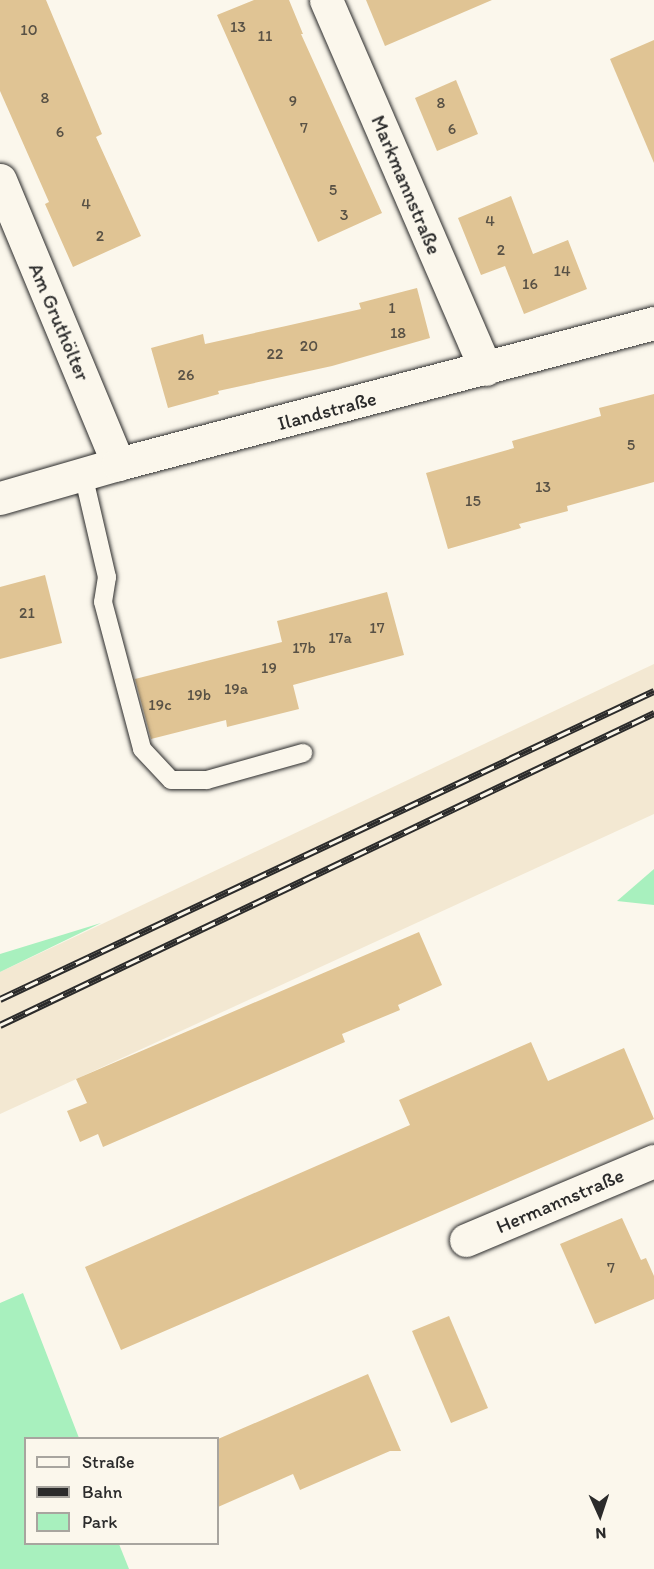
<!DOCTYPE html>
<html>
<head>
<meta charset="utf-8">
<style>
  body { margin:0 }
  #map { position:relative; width:654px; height:1569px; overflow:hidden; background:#fbf7ec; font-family:Itim,sans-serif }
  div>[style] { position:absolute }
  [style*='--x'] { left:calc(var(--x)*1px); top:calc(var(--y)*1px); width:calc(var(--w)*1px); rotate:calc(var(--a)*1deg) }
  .built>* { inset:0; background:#f3e8d2 }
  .green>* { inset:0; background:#a8f0be }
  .building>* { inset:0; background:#e0c494 }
  .roads { filter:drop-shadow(0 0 2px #2b2b2b) drop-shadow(0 0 2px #2b2b2b) }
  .service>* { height:18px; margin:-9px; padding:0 9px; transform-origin:9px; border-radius:9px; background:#fbf7ec }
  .minor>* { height:33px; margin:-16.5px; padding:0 16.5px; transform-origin:16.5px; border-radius:16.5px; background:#fbf7ec }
  .rail>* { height:7px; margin-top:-3.5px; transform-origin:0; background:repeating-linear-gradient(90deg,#fbf7ec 0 14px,#2b2b2b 0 28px); box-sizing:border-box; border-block:2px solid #2b2b2b }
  span { translate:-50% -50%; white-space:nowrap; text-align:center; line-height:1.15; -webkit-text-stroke:4.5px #fbf7ec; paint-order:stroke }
  .number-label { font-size:16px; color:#585145 }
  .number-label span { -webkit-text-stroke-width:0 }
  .street-label { font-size:20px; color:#2b2b2b }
  .legend { position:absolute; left:24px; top:1437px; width:195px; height:108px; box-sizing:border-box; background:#fbf7ec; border:2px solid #a8a59f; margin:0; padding:8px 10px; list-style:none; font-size:18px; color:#2b2b2b }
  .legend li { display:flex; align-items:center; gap:12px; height:30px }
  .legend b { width:30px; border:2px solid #a8a59f }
  .north { position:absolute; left:570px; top:1485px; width:60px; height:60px; -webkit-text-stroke:4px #fbf7ec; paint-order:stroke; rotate:177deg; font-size:16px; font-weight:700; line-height:24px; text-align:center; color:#2b2b2b }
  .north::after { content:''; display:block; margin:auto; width:21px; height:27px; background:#2b2b2b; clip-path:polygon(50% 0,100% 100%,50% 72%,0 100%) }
</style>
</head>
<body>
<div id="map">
  <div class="built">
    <i style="clip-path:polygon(654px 664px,654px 814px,0 1114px,0 972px)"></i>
  </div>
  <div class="green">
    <i style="clip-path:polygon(654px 869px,654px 905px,617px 901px)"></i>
    <i style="clip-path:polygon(101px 923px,0 972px,0 954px)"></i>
    <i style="clip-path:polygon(23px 1293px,79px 1438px,26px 1438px,26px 1544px,119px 1544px,129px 1569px,0 1569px,0 1303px)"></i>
  </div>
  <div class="building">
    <i style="clip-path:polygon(0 0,46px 0,102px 134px,96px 137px,141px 236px,73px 267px,45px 204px,49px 202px,0 91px)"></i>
    <i style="clip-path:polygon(254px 0,289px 0,303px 34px,301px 34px,382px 213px,318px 242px,217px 15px)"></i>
    <i style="clip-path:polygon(366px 0,492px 0,385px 46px)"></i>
    <i style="clip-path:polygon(654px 40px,654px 163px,610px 59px)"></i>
    <i style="clip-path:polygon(456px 80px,478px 134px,437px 151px,415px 98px)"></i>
    <i style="clip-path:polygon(511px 196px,533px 254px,568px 240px,587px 289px,524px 314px,505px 266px,481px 275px,458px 218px)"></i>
    <i style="clip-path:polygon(417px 288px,430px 338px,332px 366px,218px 391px,219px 394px,168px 408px,151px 348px,203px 334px,205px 344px,286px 326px,361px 309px,359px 303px)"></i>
    <i style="clip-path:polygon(654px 394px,654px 482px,567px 506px,568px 511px,519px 524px,521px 528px,448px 549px,426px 473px,514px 448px,512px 441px,601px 416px,599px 408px)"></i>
    <i style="clip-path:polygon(45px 575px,62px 643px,0 659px,0 587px)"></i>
    <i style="clip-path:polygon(387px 592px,404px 655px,293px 685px,299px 709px,227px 727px,226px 720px,151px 739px,135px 679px,282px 642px,277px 621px)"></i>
    <i style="clip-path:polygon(419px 932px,442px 985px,398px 1005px,400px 1010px,342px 1034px,345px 1042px,103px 1147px,98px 1134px,80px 1142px,67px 1111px,87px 1103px,76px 1079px)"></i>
    <i style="clip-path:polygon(531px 1042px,548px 1081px,624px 1048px,654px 1119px,121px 1350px,85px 1267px,410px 1125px,399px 1100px)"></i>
    <i style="clip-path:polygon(622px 1218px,641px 1260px,646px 1258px,654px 1276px,654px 1299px,595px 1324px,560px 1244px)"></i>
    <i style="clip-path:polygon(449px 1316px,488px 1408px,451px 1423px,412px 1331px)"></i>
    <i style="clip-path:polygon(368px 1374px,401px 1451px,390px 1451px,300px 1490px,293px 1474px,218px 1507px,218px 1439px)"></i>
  </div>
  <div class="roads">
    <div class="service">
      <i style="--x:83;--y:474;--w:106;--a:76.9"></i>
      <i style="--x:107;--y:577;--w:25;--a:99"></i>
      <i style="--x:103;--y:602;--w:152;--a:75.1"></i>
      <i style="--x:142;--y:749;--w:42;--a:46.9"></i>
      <i style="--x:171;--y:780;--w:36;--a:0"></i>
      <i style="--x:207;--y:780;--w:100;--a:-15.7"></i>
    </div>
    <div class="minor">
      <i style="--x:326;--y:0;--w:402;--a:66.6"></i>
      <i style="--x:0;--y:180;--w:308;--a:67.4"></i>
      <i style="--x:0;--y:498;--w:123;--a:-16.1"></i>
      <i style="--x:118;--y:464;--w:554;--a:-14.74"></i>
      <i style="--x:466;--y:1240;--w:204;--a:-22.8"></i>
    </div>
  </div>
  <div class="rail">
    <i style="--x:0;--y:999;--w:723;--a:-25.22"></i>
    <i style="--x:0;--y:1025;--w:725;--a:-25.5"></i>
  </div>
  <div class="number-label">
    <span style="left:238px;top:27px">13</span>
    <span style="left:29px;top:30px">10</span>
    <span style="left:265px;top:36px">11</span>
    <span style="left:45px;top:98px">8</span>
    <span style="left:293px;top:101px">9</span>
    <span style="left:441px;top:103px">8</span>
    <span style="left:304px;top:128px">7</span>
    <span style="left:452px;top:129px">6</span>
    <span style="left:60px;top:132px">6</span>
    <span style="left:333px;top:190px">5</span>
    <span style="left:86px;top:204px">4</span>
    <span style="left:344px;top:215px">3</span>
    <span style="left:490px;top:221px">4</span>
    <span style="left:100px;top:236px">2</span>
    <span style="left:501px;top:250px">2</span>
    <span style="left:562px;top:271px">14</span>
    <span style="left:530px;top:284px">16</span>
    <span style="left:392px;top:308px">1</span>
    <span style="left:398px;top:333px">18</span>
    <span style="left:309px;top:346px">20</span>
    <span style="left:275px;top:354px">22</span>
    <span style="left:186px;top:375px">26</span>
    <span style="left:631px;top:445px">5</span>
    <span style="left:543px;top:487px">13</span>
    <span style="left:473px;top:501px">15</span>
    <span style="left:27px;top:613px">21</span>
    <span style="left:377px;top:628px">17</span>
    <span style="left:340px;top:638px">17a</span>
    <span style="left:304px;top:648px">17b</span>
    <span style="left:269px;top:668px">19</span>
    <span style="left:236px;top:689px">19a</span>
    <span style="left:199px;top:695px">19b</span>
    <span style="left:160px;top:705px">19c</span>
    <span style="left:611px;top:1268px">7</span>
  </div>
  <div class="street-label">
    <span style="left:406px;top:185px;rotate:67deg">Markmannstraße</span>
    <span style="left:59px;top:322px;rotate:67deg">Am Gruthölter</span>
    <span style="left:327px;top:411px;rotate:-15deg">Ilandstraße</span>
    <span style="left:560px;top:1201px;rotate:-23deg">Hermannstraße</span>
  </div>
  <ul class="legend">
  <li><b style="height:8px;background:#fbf7ec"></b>Straße</li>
  <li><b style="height:8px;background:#2b2b2b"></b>Bahn</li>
  <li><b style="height:16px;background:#a8f0be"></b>Park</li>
  </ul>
  <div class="north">N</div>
</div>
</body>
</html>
